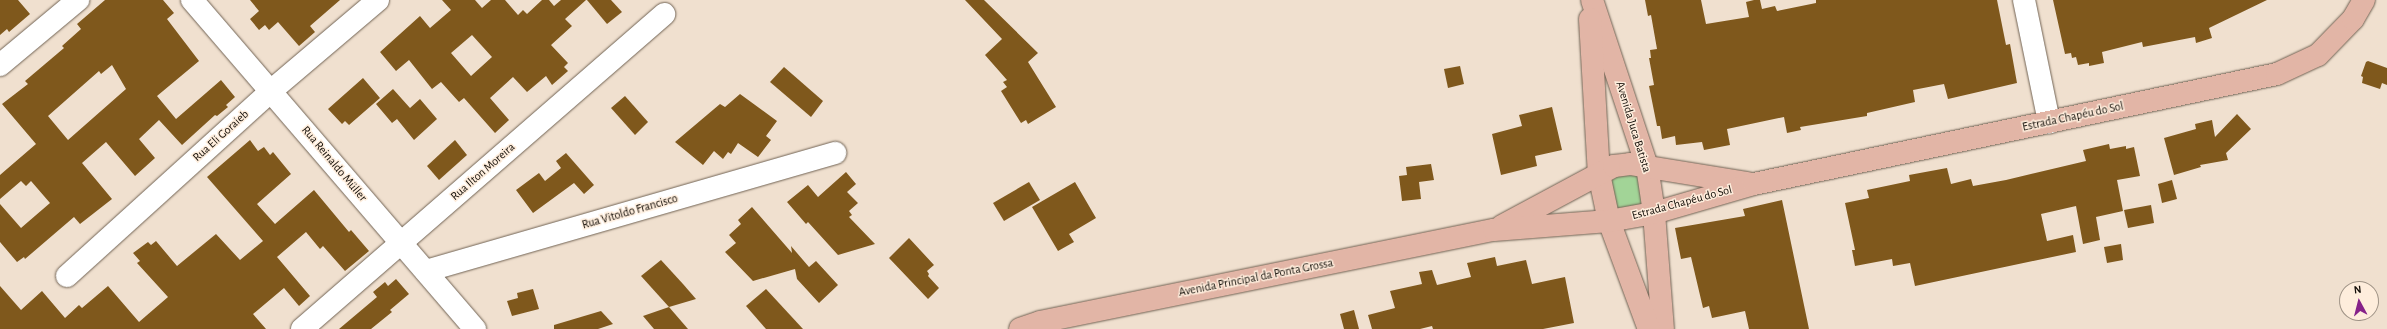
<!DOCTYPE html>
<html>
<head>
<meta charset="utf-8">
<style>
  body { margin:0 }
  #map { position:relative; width:2387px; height:329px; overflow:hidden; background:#f0e0cf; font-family:"Alegreya Sans",sans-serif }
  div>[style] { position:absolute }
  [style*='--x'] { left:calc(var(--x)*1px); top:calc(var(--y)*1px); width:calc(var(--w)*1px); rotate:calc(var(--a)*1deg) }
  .green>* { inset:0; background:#a2d497 }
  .building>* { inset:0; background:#7f581c }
  .roads { filter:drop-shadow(0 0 1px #716354) drop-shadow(0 0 1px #716354) }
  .minor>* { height:22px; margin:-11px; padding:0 11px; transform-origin:11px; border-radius:11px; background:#fff }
  .major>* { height:22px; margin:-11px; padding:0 11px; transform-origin:11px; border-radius:11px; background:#e2b5a6 }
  span { translate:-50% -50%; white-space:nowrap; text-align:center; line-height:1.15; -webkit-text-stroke:3px #feeddc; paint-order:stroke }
  .street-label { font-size:12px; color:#110c06 }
  .north { position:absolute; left:2339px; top:281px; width:40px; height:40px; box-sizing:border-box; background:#feeddc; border:1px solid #9f9386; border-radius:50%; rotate:353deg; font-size:11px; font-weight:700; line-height:16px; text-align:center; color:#110c06 }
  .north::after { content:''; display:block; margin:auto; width:14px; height:18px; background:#862189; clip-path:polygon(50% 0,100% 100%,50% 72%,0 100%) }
</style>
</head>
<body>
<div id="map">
  <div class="green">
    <i style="clip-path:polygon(1622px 173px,1640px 176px,1642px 205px,1618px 210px,1608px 187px,1611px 181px)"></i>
  </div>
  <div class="building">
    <i style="clip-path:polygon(0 0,18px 0,30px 14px,9px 32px,7px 29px,0 35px)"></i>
    <i style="clip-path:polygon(evenodd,105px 0,163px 0,174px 13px,167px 19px,199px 61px,157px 96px,176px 119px,221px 80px,235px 97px,226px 105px,228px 107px,217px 116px,215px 115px,182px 145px,159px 120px,139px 139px,155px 158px,135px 176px,106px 142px,82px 163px,112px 199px,80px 224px,74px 217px,25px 259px,24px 257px,17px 262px,0 242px,0 204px,21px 228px,50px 203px,31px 181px,26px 186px,21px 181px,0 199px,0 175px,36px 144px,2px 104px,28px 84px,25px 81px,64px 48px,62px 46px,81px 29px,77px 24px,105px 0,112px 65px,126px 89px,68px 140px,48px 116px,99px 71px,101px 74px,112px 65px)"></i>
    <i style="clip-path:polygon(250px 0,340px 0,310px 26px,315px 32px,299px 46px,278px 22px,269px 30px,265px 25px,259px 30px,250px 19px,259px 11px)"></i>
    <i style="clip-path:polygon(evenodd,442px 0,475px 0,482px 8px,491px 0,505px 0,518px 15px,523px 10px,527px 14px,542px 0,549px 0,554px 6px,561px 0,586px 0,565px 19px,572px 26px,551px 45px,568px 63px,564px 67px,568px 71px,552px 85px,546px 76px,527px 92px,513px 77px,490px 98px,509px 120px,495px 133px,464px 98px,459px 102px,441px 82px,432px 89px,409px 60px,396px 71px,380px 52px,420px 16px,430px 28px,451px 10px,442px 0,472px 35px,492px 57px,471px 76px,451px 53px,472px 35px)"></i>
    <i style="clip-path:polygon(587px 0,611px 0,622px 12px,607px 24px)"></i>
    <i style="clip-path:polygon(965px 0,984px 0,1038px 53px,1028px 62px,1056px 107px,1028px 124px,1026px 120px,1021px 123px,1001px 91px,1007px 87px,1003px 82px,1007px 80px,985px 55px,1002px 39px)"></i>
    <i style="clip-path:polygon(1645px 0,1701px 0,1706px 24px,1749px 17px,1746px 2px,1754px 0,1760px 0,1762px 9px,1775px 6px,1777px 11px,1816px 3px,1816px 0,1997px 0,2006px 45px,2010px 44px,2017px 83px,1948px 99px,1944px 84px,1913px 90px,1915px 102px,1867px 113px,1867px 116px,1800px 127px,1801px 130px,1787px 133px,1784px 117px,1727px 129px,1730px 145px,1704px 150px,1702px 142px,1676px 145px,1675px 136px,1662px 139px,1660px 126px,1657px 126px,1649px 86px,1654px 85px,1649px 58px,1651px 58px,1650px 50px,1657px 49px,1651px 15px,1648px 16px)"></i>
    <i style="clip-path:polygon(2053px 0,2267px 0,2209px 28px,2212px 38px,2196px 43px,2195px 37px,2143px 47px,2142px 42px,2102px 52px,2104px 63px,2089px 66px,2089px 63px,2078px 65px,2076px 57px,2072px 58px,2071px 53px,2065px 54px)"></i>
    <i style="clip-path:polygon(2368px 61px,2387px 68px,2387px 85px,2382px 83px,2380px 89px,2362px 83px,2363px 77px,2361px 76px,2366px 62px)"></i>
    <i style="clip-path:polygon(1460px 66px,1464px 84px,1448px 88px,1444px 69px)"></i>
    <i style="clip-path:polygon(784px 67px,823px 101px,811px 117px,770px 82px)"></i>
    <i style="clip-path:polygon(363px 78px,380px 98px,349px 125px,345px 121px,342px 124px,328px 109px)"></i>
    <i style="clip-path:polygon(393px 89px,410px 108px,420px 99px,437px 119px,414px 140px,397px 119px,392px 123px,376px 104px)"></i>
    <i style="clip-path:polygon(740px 94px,777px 121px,766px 136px,771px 140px,758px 157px,738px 143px,731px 154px,728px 152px,723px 159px,714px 151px,703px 165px,675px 142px,720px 104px,725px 107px)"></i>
    <i style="clip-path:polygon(625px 96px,648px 122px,635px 135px,611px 108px)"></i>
    <i style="clip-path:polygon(1552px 107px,1562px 150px,1535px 156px,1537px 166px,1501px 175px,1492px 134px,1522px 126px,1519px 115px)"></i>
    <i style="clip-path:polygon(2237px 114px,2251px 129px,2226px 153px,2228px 160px,2200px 165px,2201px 167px,2174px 175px,2164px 138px,2196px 129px,2195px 124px,2212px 120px,2215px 137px)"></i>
    <i style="clip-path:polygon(250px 140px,258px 151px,264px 147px,270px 155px,273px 152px,291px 174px,257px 204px,275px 224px,314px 190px,349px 232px,351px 230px,369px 251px,345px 271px,323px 246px,320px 249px,306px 232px,277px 257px,310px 296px,299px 306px,284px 288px,253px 314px,266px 329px,0 329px,0 286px,21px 310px,42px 291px,65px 318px,79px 305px,82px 308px,108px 286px,139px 322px,168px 297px,137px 263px,140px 261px,133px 253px,148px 242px,151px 245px,156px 241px,177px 266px,216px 234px,240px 260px,263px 241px,207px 177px)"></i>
    <i style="clip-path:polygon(455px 140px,467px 155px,439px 180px,427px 166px)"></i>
    <i style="clip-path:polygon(2109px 144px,2110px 149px,2126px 146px,2126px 149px,2134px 147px,2140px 176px,2117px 180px,2123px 211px,2096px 217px,2100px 240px,2083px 244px,2076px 206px,2041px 214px,2047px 241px,2073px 235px,2076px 252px,1915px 286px,1910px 263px,1893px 266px,1892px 259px,1855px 266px,1852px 250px,1855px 250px,1845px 203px,1869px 198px,1867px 190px,1910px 181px,1909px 175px,1947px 168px,1951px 184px,1971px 179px,1973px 186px,2006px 180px,2086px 161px,2083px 150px)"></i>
    <i style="clip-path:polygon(566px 153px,594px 185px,584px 194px,574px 183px,533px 213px,516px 190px,539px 173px,545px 181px,561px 168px,556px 161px)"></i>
    <i style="clip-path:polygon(1431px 164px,1434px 180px,1419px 182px,1421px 199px,1402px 201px,1399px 176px,1407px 175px,1406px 167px)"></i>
    <i style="clip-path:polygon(846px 172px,856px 184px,847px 192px,858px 203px,849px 211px,852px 215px,849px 217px,875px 244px,838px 255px,808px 222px,806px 224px,787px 202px,808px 185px,818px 197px)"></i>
    <i style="clip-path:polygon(2172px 180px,2177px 199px,2162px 203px,2158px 184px)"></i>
    <i style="clip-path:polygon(1029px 182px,1040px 200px,1004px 221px,993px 203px)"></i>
    <i style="clip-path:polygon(1075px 182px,1096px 218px,1069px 234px,1074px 242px,1058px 251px,1032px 207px)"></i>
    <i style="clip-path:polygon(1782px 200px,1809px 329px,1749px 329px,1745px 311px,1712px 318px,1709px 306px,1703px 308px,1691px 257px,1681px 259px,1675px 228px,1745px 216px,1743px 209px)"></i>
    <i style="clip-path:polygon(2151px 205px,2154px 223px,2128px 228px,2124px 210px)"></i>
    <i style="clip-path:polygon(752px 207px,792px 253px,791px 246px,809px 267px,816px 261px,838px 285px,819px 303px,797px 279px,795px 269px,753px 281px,725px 252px,736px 243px,729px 235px,741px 224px,738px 220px)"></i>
    <i style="clip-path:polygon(909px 238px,934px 265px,927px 271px,929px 274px,928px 276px,939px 288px,928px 299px,889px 258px)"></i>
    <i style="clip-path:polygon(2121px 244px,2123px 260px,2107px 263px,2104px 247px)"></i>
    <i style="clip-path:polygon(1495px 257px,1497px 266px,1526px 260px,1532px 284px,1565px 277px,1574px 323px,1543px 329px,1433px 329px,1432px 326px,1420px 329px,1372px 329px,1368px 315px,1395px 308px,1390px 291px,1422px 284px,1419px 272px,1432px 270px,1437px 285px,1471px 277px,1467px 263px)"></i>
    <i style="clip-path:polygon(661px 260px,683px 284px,696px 299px,669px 307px,641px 276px)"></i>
    <i style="clip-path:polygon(396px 279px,409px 294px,390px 310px,392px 312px,371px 329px,339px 329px,377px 297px,373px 292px,385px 282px,388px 286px)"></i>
    <i style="clip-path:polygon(533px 289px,539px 309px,512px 316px,507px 301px,518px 298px,517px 293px)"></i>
    <i style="clip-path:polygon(766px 289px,803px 329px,766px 329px,746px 306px)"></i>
    <i style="clip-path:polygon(669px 307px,688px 329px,654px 329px,643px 316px)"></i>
    <i style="clip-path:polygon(1354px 310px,1359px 329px,1344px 329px,1340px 314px)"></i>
    <i style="clip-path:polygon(601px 311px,613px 324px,598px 329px,554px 329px,554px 325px)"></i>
  </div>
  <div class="roads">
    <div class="minor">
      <i style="--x:192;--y:0;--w:434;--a:49.3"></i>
      <i style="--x:2024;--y:0;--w:125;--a:78.4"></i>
      <i style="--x:0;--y:65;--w:102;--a:-39.8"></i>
      <i style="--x:426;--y:271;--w:426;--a:-16.1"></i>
      <i style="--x:67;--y:276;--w:277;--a:-42.2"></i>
      <i style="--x:272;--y:90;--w:139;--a:-40.3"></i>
      <i style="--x:302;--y:329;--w:480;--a:-41"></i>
    </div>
    <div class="major">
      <i style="--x:1592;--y:0;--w:175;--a:71.7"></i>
      <i style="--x:1647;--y:166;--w:48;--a:81.5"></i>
      <i style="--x:1654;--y:213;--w:116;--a:85.6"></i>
      <i style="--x:1590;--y:19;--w:155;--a:86.7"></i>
      <i style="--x:1599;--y:174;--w:48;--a:78"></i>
      <i style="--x:1609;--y:221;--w:115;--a:69.7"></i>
      <i style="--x:1502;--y:226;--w:127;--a:-28.2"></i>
      <i style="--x:1614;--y:166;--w:16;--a:-7"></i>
      <i style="--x:1630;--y:164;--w:119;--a:9.2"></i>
      <i style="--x:1020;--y:329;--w:21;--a:-19"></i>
      <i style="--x:1040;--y:322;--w:463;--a:-11.5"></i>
      <i style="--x:1494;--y:230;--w:115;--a:-4.5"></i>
      <i style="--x:1609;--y:221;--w:46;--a:-10.1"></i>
      <i style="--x:1654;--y:213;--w:104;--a:-16.2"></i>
      <i style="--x:1754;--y:184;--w:534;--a:-11.88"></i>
      <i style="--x:2277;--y:74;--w:45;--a:-24.9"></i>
      <i style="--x:2318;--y:55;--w:50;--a:-45.8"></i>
      <i style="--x:2353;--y:19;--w:22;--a:-60"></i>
    </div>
  </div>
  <div class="street-label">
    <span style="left:2073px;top:117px;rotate:-12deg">Estrada Chapéu do Sol</span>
    <span style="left:1633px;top:127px;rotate:73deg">Avenida Juca Batista</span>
    <span style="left:221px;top:136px;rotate:-42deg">Rua Eli Goraieb</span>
    <span style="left:334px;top:164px;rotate:50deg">Rua Reinaldo Müller</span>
    <span style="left:483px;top:172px;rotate:-41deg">Rua Ilton Moreira</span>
    <span style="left:1682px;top:203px;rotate:-15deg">Estrada Chapéu do Sol</span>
    <span style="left:630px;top:212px;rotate:-16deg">Rua Vitoldo Francisco</span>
    <span style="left:1256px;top:278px;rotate:-11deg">Avenida Principal da Ponta Grossa</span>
  </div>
  <div class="north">N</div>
</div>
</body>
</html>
